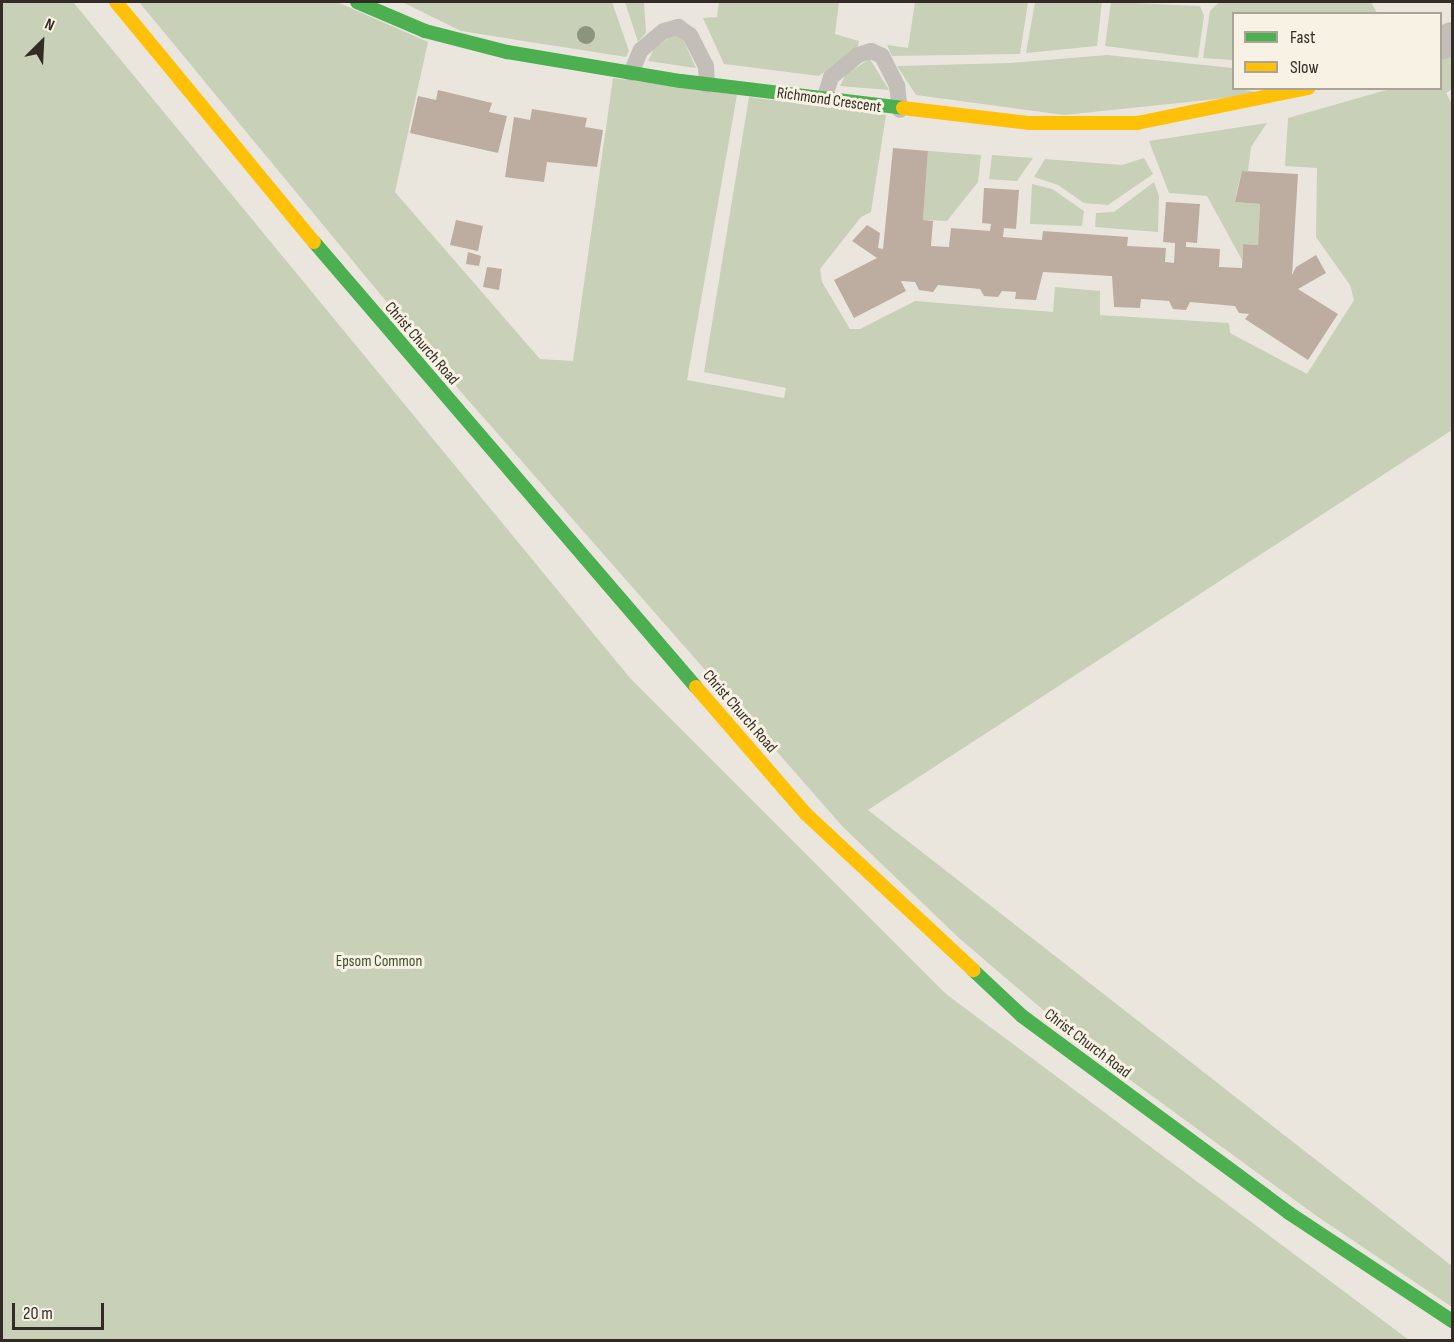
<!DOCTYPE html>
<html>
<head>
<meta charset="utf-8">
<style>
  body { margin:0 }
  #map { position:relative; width:1454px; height:1342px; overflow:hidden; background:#eae6de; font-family:"Sofia Sans Condensed",sans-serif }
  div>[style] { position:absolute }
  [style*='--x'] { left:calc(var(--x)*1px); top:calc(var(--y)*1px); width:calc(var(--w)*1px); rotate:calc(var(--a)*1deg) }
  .green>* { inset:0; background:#c8d0b8 }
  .building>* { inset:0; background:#bdada0 }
  .lane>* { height:16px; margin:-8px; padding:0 8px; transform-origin:8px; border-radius:8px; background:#c3beb7 }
  .street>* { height:32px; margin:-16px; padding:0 16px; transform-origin:16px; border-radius:16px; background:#c3beb7 }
  .fast>* { height:14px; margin:-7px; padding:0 7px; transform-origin:7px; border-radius:7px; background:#4caf50 }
  .slow>* { height:14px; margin:-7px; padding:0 7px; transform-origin:7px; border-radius:7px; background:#ffc107 }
  .trees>* { width:18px; height:18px; margin:-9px; border-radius:50%; background:#8b947c }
  span { translate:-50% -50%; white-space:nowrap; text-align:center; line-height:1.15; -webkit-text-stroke:6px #f8f2e4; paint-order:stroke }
  .street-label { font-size:16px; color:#332c26 }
  .park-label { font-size:16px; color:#3d502b }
  .frame { position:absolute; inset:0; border:3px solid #332c26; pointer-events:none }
  .legend { position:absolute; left:1232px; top:12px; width:210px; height:78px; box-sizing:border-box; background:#f8f2e4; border:2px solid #a9a398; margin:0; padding:8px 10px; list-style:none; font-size:18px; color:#332c26 }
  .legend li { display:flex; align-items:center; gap:12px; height:30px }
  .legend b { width:30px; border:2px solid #a9a398 }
  .north { position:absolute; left:12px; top:12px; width:60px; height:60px; -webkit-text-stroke:4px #f8f2e4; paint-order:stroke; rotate:24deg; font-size:16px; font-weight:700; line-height:24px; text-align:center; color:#332c26 }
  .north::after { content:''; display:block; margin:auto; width:21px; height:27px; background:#332c26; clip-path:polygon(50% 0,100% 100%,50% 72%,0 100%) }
  .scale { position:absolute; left:12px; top:1303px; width:92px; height:27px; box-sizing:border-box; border:3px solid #332c26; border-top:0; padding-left:8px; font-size:18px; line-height:21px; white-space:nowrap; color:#332c26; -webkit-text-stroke:4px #f8f2e4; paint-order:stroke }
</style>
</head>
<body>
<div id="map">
  <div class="green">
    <i style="clip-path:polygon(2px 2px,73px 2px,630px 678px,946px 994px,1409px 1340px,2px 1340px)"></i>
    <i style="clip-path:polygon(139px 2px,337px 2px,428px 42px,395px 192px,540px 359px,573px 361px,613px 78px,737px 95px,687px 380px,784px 398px,786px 388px,704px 372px,749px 97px,886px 115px,871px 212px,861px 217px,820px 269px,822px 282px,850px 329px,860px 329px,915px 301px,1053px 312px,1055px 287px,1100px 291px,1100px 315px,1229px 323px,1230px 333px,1307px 374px,1354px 300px,1350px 285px,1316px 237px,1317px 168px,1285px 166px,1288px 118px,1390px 89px,1440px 88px,1441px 61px,1452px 54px,1452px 89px,1446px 93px,1452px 104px,1452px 430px,868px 810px,1452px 1266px,1452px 1307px,1318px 1217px,1096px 1055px,959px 938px,843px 827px,461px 392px)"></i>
    <i style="clip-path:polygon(402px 2px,612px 2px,629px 51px,626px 57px,461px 31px)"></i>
    <i style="clip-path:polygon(625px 2px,644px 2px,646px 33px,638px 42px)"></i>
    <i style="clip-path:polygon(719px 2px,839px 2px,835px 34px,859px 41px,858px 46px,819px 76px,724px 64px,703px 18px,717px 17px)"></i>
    <i style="clip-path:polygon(915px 2px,1028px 2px,1020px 54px,892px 56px,887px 45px,908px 48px)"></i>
    <i style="clip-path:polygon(1035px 2px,1102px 2px,1097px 46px,1026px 53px)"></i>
    <i style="clip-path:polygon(1111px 2px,1200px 6px,1204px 16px,1198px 58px,1105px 46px)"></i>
    <i style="clip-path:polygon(1219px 2px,1371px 2px,1377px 13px,1234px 14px,1233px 60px,1203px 58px,1210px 11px)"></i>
    <i style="clip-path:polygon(674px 34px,682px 37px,696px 68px,648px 61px,654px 49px)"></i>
    <i style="clip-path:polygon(1107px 55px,1233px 68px,1234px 88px,1265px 94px,1064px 115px,916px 95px,897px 66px,1010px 63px)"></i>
    <i style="clip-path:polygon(870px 59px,889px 90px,840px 86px,846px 74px)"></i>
    <i style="clip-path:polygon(1267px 123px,1251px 147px,1248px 171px,1242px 171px,1237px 190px,1235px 202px,1260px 204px,1258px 245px,1243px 244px,1242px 260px,1207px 196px,1169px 193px,1149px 141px)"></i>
    <i style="clip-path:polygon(928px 151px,981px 155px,978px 182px,947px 221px,923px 220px)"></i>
    <i style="clip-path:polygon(992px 155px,1033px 158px,1017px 181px,989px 179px)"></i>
    <i style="clip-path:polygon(1144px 158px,1153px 174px,1108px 205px,1084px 203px,1058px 185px,1034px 177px,1045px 159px,1122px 165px)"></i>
    <i style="clip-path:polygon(1154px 182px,1159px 196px,1158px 232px,1095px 227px,1096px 213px,1114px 212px)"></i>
    <i style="clip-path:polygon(1032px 184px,1052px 189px,1084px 211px,1082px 226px,1030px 224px)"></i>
  </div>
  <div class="building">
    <i style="clip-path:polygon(438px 90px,492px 103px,489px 112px,507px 116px,498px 153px,410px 133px,418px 96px,436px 100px)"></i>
    <i style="clip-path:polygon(532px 109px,587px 118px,585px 127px,603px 130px,597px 167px,547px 162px,544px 182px,505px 177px,514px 117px,530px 120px)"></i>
    <i style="clip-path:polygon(893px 148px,928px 151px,923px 220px,933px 221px,931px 246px,949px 247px,951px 228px,990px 231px,991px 224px,982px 223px,984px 188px,1019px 190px,1016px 229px,1004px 228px,1003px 237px,1042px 240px,1043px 231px,1128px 237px,1127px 246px,1166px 248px,1165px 262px,1174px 263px,1175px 243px,1163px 242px,1166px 202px,1200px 204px,1197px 243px,1186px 242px,1186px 247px,1220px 249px,1219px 267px,1242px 268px,1243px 244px,1258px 245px,1260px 204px,1235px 202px,1242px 171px,1298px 174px,1292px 275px,1296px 267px,1316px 255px,1326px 273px,1298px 289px,1338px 314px,1308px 360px,1245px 319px,1249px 314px,1239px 313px,1235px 306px,1190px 302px,1186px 310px,1173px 309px,1169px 301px,1141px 299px,1140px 308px,1114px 307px,1112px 276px,1043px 272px,1036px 300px,1015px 299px,1016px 292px,1002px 291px,998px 297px,984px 296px,980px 289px,938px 285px,933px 292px,919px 290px,915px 282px,901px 281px,906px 291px,854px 318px,834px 280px,877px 258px,852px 241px,867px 225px,880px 233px,878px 248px,883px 249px)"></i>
    <i style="clip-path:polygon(456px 220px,483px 226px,478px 251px,450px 245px)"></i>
    <i style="clip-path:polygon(468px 252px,481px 256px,479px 266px,466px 264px)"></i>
    <i style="clip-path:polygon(487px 267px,502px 269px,499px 290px,483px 287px)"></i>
  </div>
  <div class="lane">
    <i style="--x:631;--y:73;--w:25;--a:-67"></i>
    <i style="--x:641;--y:50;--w:30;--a:-40"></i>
    <i style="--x:664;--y:31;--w:15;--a:-16"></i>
    <i style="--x:678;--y:27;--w:14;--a:34"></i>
    <i style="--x:690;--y:35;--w:35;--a:63"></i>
    <i style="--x:706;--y:66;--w:19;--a:87"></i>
    <i style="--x:824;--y:100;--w:24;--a:-73"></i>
    <i style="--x:831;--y:77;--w:35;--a:-39"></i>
    <i style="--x:858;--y:55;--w:14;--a:-17"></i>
    <i style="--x:871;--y:51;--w:12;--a:24"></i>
    <i style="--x:882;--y:56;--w:34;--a:63"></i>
    <i style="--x:897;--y:86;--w:24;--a:83"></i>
  </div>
  <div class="street">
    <i style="--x:1440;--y:44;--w:13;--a:-27"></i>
  </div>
  <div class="fast">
    <i style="--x:357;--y:2;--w:74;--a:23.1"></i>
    <i style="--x:425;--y:31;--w:85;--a:14.4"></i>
    <i style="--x:507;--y:52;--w:176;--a:9.5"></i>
    <i style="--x:681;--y:81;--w:224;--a:6.9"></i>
    <i style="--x:314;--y:242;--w:586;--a:49.36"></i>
    <i style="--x:973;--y:970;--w:67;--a:43.2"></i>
    <i style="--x:1022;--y:1016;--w:332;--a:36.4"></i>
    <i style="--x:1289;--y:1213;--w:196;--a:33.5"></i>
  </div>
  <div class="slow">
    <i style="--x:116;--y:2;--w:311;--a:50.5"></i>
    <i style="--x:903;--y:108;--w:126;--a:6.8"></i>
    <i style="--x:1028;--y:123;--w:109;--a:0"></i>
    <i style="--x:1137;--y:123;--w:175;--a:-11.6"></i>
    <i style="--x:696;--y:687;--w:168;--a:49.1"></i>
    <i style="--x:806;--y:814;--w:229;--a:43"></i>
  </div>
  <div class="trees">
    <i style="left:586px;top:35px"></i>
  </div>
  <div class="street-label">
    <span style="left:829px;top:101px;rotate:8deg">Richmond Crescent</span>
    <span style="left:421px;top:344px;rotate:49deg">Christ Church Road</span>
    <span style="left:739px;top:712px;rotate:49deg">Christ Church Road</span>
    <span style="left:1087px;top:1044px;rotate:37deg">Christ Church Road</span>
  </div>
  <div class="park-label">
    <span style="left:379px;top:962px">Epsom Common</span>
  </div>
  <div class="frame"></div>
  <ul class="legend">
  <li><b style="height:8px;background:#4caf50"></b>Fast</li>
  <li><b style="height:8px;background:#ffc107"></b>Slow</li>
  </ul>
  <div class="north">N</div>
  <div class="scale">20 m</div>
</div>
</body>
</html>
